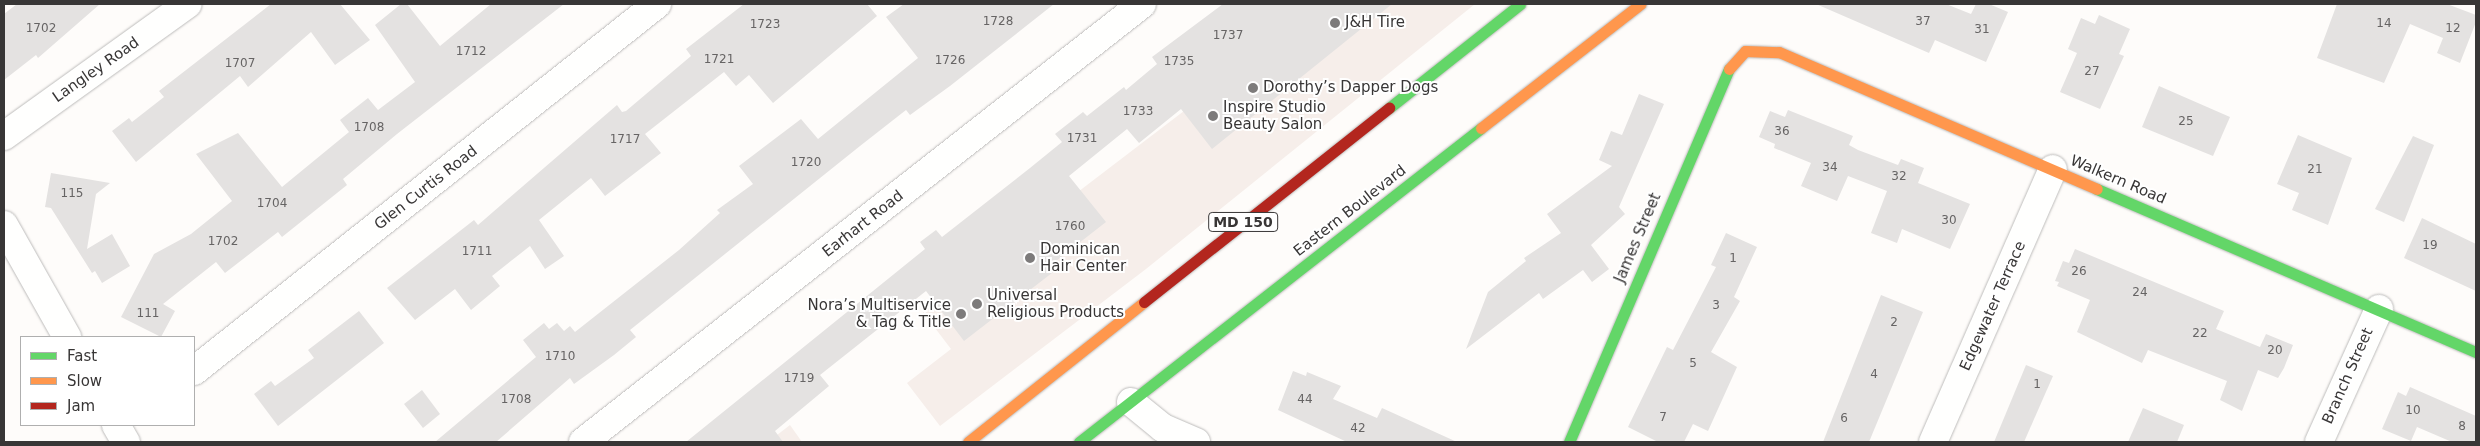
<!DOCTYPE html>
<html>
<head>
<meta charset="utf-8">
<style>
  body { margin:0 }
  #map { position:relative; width:2480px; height:446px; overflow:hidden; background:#fefcfa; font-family:"DejaVu Sans",sans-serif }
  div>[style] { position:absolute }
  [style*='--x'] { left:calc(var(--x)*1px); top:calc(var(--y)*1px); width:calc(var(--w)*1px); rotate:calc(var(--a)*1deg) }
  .built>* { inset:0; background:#f6eeea }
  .building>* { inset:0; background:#e4e2e1 }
  .roads { filter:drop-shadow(0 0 1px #bdbcbb) drop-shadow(0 0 1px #bdbcbb) }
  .street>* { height:28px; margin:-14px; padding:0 14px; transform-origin:14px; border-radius:14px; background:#fffffe }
  .fast>* { height:11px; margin:-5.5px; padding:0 5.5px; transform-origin:5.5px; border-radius:5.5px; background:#63d668 }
  .slow>* { height:11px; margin:-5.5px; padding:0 5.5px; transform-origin:5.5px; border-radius:5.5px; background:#ff974d }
  .jam>* { height:11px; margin:-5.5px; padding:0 5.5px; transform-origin:5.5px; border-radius:5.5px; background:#b3261e }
  .dots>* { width:14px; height:14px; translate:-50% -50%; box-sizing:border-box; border:2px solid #fff; border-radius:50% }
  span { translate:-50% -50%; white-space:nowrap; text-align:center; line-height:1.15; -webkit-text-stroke:4px #fff; paint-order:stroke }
  .number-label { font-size:12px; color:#666464 }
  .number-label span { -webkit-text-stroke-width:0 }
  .shield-label span { padding:1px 4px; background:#fff; border:1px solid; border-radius:4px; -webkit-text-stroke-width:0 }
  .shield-label { font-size:14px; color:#383636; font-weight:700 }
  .poi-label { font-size:15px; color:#383636 }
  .left { translate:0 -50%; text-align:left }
  .right { translate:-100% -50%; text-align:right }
  .street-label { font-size:15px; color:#383636 }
  .frame { position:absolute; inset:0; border:5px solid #383636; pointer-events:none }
  .legend { position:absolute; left:20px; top:336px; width:175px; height:90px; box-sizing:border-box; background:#fff; border:1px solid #afafaf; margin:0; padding:6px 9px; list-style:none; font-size:15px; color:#383636 }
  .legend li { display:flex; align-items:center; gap:10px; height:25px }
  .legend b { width:25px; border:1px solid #afafaf }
</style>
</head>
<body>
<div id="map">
  <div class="built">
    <i style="clip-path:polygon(1324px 4px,1475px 4px,1146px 269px,940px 426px,907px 383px,951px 349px,922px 311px)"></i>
    <i style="clip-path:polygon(790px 425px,802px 442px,768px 442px)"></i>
  </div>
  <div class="building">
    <i style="clip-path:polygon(17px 4px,100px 4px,38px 58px,36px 55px,4px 80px,4px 14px)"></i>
    <i style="clip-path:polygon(271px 4px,340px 4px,370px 40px,335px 65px,311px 32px,248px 87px,240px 76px,136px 162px,112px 131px,129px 118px,132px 122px,164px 97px,159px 91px)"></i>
    <i style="clip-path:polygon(401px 4px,407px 4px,440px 46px,491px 4px,564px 4px,397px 134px,343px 179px,347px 185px,282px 237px,278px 232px,225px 273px,216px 262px,163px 304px,175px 311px,161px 337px,121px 317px,154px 254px,191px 234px,232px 201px,196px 154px,238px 133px,282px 187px,349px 132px,340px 120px,368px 98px,378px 110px,415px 82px,375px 25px)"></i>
    <i style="clip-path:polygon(744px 4px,867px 4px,877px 16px,773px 103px,749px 75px,736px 86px,724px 72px,645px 134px,661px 153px,605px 196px,591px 178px,539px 220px,564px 256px,545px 269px,530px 246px,492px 276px,500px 286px,471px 310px,455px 289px,415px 320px,387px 288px,474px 220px,478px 225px,617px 105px,622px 112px,626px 111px,691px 56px,686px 49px)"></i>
    <i style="clip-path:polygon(904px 4px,1054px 4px,950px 86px,910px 115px,906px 110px,860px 146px,630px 330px,636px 337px,614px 355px,574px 384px,570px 378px,496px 442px,435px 442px,536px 357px,523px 340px,544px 323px,549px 329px,557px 323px,564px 331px,570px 326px,575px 332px,679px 250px,720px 213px,717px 210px,753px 184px,739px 166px,801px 119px,818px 139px,918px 58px,886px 17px)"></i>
    <i style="clip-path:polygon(1223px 4px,1392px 4px,1212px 149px,1181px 109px,1139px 143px,1127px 129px,1069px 176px,1106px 222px,1056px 261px,1061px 266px,964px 341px,926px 291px,820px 375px,829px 386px,775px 431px,783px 442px,686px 442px,925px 249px,920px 242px,936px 230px,942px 237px,1030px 168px,1062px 142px,1055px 134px,1083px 112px,1087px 116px,1124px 87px,1126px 90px,1157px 64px,1152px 57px)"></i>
    <i style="clip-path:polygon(1816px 4px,1946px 4px,1971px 14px,1976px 4px,1989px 4px,2008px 12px,1986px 62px,1935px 40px,1929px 53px)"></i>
    <i style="clip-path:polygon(2337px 4px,2447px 4px,2476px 15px,2476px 22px,2460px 63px,2437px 53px,2443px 38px,2410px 24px,2384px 83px,2317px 58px)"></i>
    <i style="clip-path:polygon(2099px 15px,2130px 29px,2119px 54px,2124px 56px,2100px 109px,2060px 92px,2077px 53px,2068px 49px,2081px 18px,2095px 24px)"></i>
    <i style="clip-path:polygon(2159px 86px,2230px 117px,2213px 156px,2142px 127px)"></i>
    <i style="clip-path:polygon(1639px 94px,1664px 104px,1619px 207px,1625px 214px,1591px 245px,1609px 269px,1592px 282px,1583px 270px,1543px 299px,1539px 293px,1466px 349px,1488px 292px,1526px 261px,1524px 258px,1561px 233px,1547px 214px,1612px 166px,1599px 160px,1611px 131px,1622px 135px)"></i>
    <i style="clip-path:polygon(1788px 110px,1853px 136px,1849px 145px,1858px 150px,1898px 165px,1901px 159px,1924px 168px,1918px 183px,1970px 204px,1950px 249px,1902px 229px,1897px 243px,1871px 233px,1887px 191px,1848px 176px,1837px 201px,1801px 186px,1811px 163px,1774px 148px,1775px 144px,1759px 137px,1770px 111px,1785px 117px)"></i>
    <i style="clip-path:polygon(2298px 135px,2352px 158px,2328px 225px,2292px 210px,2299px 193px,2277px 184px)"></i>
    <i style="clip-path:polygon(2413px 136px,2434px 145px,2404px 222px,2375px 209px)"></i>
    <i style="clip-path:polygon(51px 173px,110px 183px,96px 194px,87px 249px,112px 234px,130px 266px,102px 283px,95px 271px,92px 273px,51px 208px,45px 207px)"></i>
    <i style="clip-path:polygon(2422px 218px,2476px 244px,2476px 291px,2404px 258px)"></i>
    <i style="clip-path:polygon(1726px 233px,1757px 247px,1734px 297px,1740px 301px,1711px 352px,1737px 367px,1708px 431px,1693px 424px,1684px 442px,1658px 442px,1628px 427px,1667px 347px,1673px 350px,1716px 267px,1711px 265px)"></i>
    <i style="clip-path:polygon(2075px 249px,2224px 311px,2216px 329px,2260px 347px,2266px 334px,2293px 345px,2284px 368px,2278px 378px,2258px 370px,2242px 411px,2220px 400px,2227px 381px,2148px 350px,2142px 363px,2077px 332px,2090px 300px,2057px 286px,2059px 282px,2055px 281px,2063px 261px,2069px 263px)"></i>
    <i style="clip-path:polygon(1881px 295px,1923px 312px,1869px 442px,1823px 442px)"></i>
    <i style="clip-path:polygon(359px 311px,384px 343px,278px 426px,254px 394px,271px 381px,275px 386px,314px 358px,308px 350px)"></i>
    <i style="clip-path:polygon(2026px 365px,2053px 376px,2024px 442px,1994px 442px)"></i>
    <i style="clip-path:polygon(1293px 371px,1306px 376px,1307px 372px,1341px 386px,1333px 399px,1377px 418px,1382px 408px,1457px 442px,1347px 442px,1278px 410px)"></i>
    <i style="clip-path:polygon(2410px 387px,2476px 416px,2476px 442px,2452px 442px,2417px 427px,2411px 441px,2382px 429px,2398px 392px,2406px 396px)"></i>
    <i style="clip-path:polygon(422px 390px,440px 414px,423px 428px,404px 404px)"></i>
    <i style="clip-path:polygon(2143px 408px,2184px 425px,2177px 442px,2128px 442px)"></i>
  </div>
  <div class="roads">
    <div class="street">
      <i style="--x:4;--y:136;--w:226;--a:-35.7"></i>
      <i style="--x:4;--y:225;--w:129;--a:60.6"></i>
      <i style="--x:194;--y:371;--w:591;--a:-38.4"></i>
      <i style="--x:1131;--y:402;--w:41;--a:39.1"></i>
      <i style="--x:1163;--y:428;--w:36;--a:23"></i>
      <i style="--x:116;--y:425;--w:20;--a:60"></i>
      <i style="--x:583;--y:442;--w:710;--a:-38.08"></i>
      <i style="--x:1933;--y:442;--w:298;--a:-66.3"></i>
      <i style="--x:2319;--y:442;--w:146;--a:-65.7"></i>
    </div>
    <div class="fast">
      <i style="--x:1389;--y:108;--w:167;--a:-38.4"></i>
      <i style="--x:2097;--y:189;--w:413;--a:23.3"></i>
      <i style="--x:1079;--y:442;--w:510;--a:-37.99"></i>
      <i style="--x:1569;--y:442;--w:406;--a:-66.8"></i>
    </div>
    <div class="slow">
      <i style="--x:1729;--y:69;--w:24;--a:-48"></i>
      <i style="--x:1745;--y:51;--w:34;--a:2"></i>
      <i style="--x:1779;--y:52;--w:346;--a:23.3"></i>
      <i style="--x:1481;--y:128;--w:202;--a:-37.9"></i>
      <i style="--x:968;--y:442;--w:225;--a:-38.5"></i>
    </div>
    <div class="jam">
      <i style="--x:1144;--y:302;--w:313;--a:-38.4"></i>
    </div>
  </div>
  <div class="dots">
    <i style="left:1335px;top:23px;background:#7d7b7b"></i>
    <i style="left:1253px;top:88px;background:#7d7b7b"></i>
    <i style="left:1213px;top:116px;background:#7d7b7b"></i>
    <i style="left:1030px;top:258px;background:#7d7b7b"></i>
    <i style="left:977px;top:304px;background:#7d7b7b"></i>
    <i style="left:961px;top:314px;background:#7d7b7b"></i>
  </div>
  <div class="number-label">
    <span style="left:998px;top:22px">1728</span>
    <span style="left:1923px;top:22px">37</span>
    <span style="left:2384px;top:24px">14</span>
    <span style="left:765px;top:25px">1723</span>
    <span style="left:41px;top:29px">1702</span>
    <span style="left:2453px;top:29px">12</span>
    <span style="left:1982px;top:30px">31</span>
    <span style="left:1228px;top:36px">1737</span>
    <span style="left:471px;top:52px">1712</span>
    <span style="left:719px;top:60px">1721</span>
    <span style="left:950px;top:61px">1726</span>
    <span style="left:1179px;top:62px">1735</span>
    <span style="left:240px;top:64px">1707</span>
    <span style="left:2092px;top:72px">27</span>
    <span style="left:1138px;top:112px">1733</span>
    <span style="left:2186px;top:122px">25</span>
    <span style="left:369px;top:128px">1708</span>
    <span style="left:1782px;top:132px">36</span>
    <span style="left:1082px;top:139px">1731</span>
    <span style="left:625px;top:140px">1717</span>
    <span style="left:806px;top:163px">1720</span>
    <span style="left:1830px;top:168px">34</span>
    <span style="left:2315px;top:170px">21</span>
    <span style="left:1899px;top:177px">32</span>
    <span style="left:72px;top:194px">115</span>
    <span style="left:272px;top:204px">1704</span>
    <span style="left:1949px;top:221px">30</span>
    <span style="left:1070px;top:227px">1760</span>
    <span style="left:223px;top:242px">1702</span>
    <span style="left:2430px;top:246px">19</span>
    <span style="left:477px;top:252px">1711</span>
    <span style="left:1733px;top:259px">1</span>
    <span style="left:2079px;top:272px">26</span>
    <span style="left:2140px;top:293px">24</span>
    <span style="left:1716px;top:306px">3</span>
    <span style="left:148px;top:314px">111</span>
    <span style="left:1894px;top:323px">2</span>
    <span style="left:2200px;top:334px">22</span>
    <span style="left:2275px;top:351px">20</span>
    <span style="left:560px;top:357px">1710</span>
    <span style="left:1693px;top:364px">5</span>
    <span style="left:1874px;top:375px">4</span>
    <span style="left:799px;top:379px">1719</span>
    <span style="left:2037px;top:385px">1</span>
    <span style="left:516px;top:400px">1708</span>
    <span style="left:1305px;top:400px">44</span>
    <span style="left:2413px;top:411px">10</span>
    <span style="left:1663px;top:418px">7</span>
    <span style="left:1844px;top:419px">6</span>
    <span style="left:2462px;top:427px">8</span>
    <span style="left:1358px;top:429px">42</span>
  </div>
  <div class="shield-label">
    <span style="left:1243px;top:222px">MD 150</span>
  </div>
  <div class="poi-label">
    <span class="left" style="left:1345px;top:23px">J&amp;H Tire</span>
    <span class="left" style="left:1263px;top:88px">Dorothy’s Dapper Dogs</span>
    <span class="left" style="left:1223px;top:116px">Inspire Studio<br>Beauty Salon</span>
    <span class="left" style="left:1040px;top:258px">Dominican<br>Hair Center</span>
    <span class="left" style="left:987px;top:304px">Universal<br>Religious Products</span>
    <span class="right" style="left:951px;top:314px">Nora’s Multiservice<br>&amp; Tag &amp; Title</span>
  </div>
  <div class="street-label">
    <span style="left:96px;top:70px;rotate:-35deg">Langley Road</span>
    <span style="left:2118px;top:180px;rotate:23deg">Walkern Road</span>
    <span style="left:426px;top:188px;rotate:-38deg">Glen Curtis Road</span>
    <span style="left:1350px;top:211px;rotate:-38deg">Eastern Boulevard</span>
    <span style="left:863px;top:224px;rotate:-38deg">Earhart Road</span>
    <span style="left:1638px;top:238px;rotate:-67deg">James Street</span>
    <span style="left:1993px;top:306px;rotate:-66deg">Edgewater Terrace</span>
    <span style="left:2348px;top:376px;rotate:-66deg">Branch Street</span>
  </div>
  <div class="frame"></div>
  <ul class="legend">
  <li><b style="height:6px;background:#63d668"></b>Fast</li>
  <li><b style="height:6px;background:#ff974d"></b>Slow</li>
  <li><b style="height:6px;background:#b3261e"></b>Jam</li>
  </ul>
</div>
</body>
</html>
